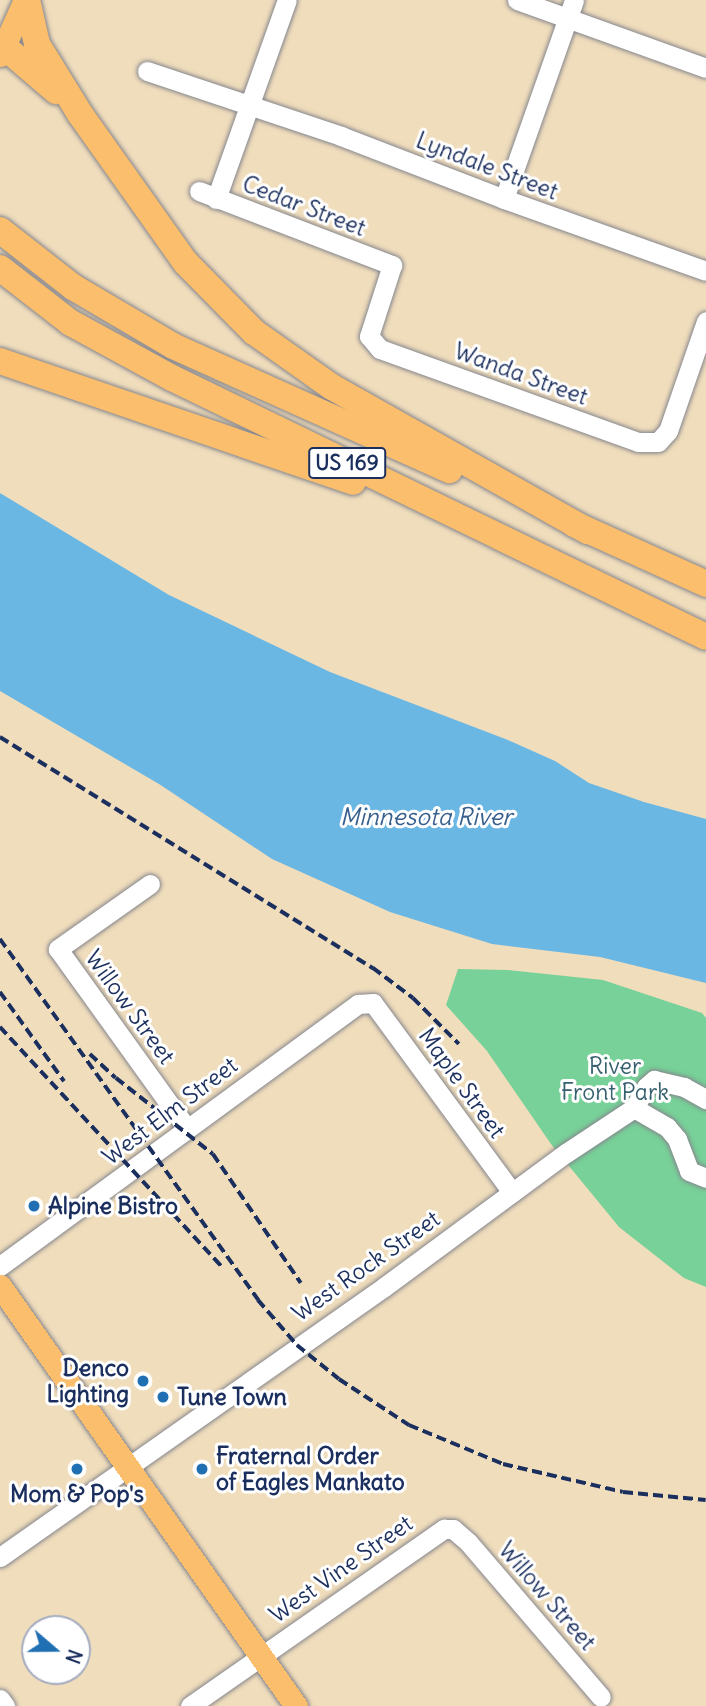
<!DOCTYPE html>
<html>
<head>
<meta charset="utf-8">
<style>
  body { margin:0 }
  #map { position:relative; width:706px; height:1706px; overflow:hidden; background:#f0ddbc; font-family:Delius,sans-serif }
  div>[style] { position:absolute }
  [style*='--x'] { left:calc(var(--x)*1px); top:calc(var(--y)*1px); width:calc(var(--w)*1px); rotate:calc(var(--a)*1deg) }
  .green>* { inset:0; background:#77d198 }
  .water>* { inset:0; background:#6bb7e4 }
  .roads { filter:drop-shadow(0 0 2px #86868d) drop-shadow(0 0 2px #86868d) }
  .minor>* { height:19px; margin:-9.5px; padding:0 9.5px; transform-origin:9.5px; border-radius:9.5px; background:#fff }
  .major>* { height:23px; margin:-11.5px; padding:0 11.5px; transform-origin:11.5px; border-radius:11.5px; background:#fabe6d }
  .highway>* { height:26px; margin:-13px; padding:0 13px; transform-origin:13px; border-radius:13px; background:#fabe6d }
  .rail>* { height:3.5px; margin-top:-1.75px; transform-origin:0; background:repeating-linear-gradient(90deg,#1b2f5e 0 10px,transparent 0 15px) }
  .dots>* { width:19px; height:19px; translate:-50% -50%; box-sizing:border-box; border:4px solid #fff; border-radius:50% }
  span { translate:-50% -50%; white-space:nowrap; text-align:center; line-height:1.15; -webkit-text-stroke:6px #fff; paint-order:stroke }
  .shield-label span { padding:2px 5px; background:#fff; border:2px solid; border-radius:5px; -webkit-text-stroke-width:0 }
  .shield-label { font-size:21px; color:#1b2f5e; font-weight:700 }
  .street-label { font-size:23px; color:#1b2f5e }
  .park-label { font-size:23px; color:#37606f }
  .poi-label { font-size:23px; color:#1b2f5e; font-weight:700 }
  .left { translate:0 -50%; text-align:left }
  .right { translate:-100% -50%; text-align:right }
  .water-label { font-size:24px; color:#375f8d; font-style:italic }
  .north { position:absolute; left:21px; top:1615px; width:70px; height:70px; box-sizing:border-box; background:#fff; border:2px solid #a4acbf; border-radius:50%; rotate:110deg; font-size:19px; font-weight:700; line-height:28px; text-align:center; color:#1b2f5e }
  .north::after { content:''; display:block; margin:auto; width:24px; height:32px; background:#1f6fb2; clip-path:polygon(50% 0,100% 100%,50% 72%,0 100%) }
</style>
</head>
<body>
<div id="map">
  <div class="green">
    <i style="clip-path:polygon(458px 969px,508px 970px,603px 980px,702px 1013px,706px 1018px,706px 1287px,684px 1278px,619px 1227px,551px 1144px,487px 1051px,446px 1005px)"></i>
  </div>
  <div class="water">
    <i style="clip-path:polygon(0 493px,169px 595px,330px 672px,508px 740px,555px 761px,589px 783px,644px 802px,706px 819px,706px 983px,600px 957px,492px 944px,390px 912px,272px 859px,159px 784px,0 691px)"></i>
  </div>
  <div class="roads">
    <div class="minor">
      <i style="--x:517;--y:0;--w:201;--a:19.8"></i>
      <i style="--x:147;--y:71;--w:205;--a:18.5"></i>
      <i style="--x:341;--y:136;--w:175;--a:21.1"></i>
      <i style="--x:504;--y:199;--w:214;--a:19.6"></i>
      <i style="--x:199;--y:191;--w:207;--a:21"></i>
      <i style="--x:392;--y:265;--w:75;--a:107.9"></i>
      <i style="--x:369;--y:336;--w:17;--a:50"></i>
      <i style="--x:380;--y:349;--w:274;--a:19.8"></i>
      <i style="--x:638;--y:442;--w:20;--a:0"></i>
      <i style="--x:658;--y:442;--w:15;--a:-48"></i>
      <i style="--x:668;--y:431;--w:116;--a:-70.9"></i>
      <i style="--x:216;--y:199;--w:211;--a:-70.4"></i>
      <i style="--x:504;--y:199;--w:211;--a:-70.6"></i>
      <i style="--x:150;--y:884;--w:113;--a:144.8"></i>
      <i style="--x:58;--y:949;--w:219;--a:54.3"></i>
      <i style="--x:634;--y:1108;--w:38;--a:30"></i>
      <i style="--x:667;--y:1127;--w:16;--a:50"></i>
      <i style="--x:677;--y:1139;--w:34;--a:69"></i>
      <i style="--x:689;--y:1171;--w:18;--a:22"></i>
      <i style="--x:0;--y:1266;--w:444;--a:-36.2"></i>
      <i style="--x:358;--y:1004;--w:15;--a:-4"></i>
      <i style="--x:373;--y:1003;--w:235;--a:53.7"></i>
      <i style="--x:0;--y:1557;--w:469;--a:-35.1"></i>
      <i style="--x:384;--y:1287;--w:226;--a:-36.4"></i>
      <i style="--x:566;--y:1153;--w:82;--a:-33.5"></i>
      <i style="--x:634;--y:1108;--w:24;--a:-60"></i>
      <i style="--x:646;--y:1087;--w:11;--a:-41"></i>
      <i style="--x:654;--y:1080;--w:31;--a:13"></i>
      <i style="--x:684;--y:1087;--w:25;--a:29"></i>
      <i style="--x:0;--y:1699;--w:9;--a:54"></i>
      <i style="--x:190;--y:1706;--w:310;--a:-34.9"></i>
      <i style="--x:444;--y:1529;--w:9;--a:0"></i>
      <i style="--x:453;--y:1529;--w:20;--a:41"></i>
      <i style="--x:468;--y:1542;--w:204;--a:49.4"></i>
    </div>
    <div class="major">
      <i style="--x:0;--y:55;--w:60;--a:-65.6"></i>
      <i style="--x:0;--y:1286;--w:514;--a:54.83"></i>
    </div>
    <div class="highway">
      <i style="--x:27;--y:0;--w:45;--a:77.2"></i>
      <i style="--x:37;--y:44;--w:82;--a:58.4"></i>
      <i style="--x:80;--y:114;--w:183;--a:54.6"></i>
      <i style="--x:186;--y:263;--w:97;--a:45.4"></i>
      <i style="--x:254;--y:332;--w:95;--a:35.2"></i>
      <i style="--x:332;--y:387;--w:294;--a:29.4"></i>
      <i style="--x:0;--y:43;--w:74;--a:40.6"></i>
      <i style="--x:0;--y:230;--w:93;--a:38"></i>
      <i style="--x:73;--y:287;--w:116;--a:30.5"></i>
      <i style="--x:173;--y:346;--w:303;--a:24.2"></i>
      <i style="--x:0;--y:268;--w:90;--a:37.8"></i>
      <i style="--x:71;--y:323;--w:115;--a:28.6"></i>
      <i style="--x:172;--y:378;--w:593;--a:25.87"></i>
      <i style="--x:0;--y:361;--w:373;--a:18.9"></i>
      <i style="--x:574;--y:524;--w:145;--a:24.4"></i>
    </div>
  </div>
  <div class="rail">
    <i style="--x:0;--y:737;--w:439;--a:31.8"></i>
    <i style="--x:373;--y:968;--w:50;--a:36.9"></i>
    <i style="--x:413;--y:998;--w:65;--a:45"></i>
    <i style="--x:0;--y:939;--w:444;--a:54.4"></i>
    <i style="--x:258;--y:1300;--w:60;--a:49.1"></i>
    <i style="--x:297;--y:1345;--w:54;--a:39"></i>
    <i style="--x:339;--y:1379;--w:84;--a:33.3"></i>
    <i style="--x:409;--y:1425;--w:102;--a:22.5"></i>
    <i style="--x:503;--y:1464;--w:123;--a:13.1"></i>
    <i style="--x:623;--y:1492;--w:83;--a:5.5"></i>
    <i style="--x:0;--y:992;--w:110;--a:54.3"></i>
    <i style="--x:0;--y:1027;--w:328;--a:47.2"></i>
    <i style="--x:90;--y:1054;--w:35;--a:43"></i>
    <i style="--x:116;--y:1078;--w:123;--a:38.1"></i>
    <i style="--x:213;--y:1154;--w:156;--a:55.7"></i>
  </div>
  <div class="dots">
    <i style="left:34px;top:1206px;background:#1f6fb2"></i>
    <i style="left:143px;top:1381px;background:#1f6fb2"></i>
    <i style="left:163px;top:1397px;background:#1f6fb2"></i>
    <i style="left:77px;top:1469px;background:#1f6fb2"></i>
    <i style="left:202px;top:1469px;background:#1f6fb2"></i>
  </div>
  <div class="shield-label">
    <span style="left:347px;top:463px">US 169</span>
  </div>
  <div class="street-label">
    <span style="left:487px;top:166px;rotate:21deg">Lyndale Street</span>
    <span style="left:304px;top:206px;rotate:21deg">Cedar Street</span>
    <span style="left:521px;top:374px;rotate:20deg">Wanda Street</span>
    <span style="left:130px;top:1007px;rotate:54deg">Willow Street</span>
    <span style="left:462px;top:1083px;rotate:54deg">Maple Street</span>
    <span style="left:170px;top:1111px;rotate:-37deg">West Elm Street</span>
    <span style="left:366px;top:1266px;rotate:-35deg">West Rock Street</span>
    <span style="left:341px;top:1569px;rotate:-35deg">West Vine Street</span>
    <span style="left:547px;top:1596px;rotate:49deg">Willow Street</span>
  </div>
  <div class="park-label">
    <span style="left:615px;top:1079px">River<br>Front Park</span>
  </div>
  <div class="poi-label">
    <span class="left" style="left:48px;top:1206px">Alpine Bistro</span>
    <span class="right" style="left:129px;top:1381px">Denco<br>Lighting</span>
    <span class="left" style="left:177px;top:1397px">Tune Town</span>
    <span class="left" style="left:216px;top:1469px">Fraternal Order<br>of Eagles Mankato</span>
    <span style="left:77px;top:1494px">Mom &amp; Pop's</span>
  </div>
  <div class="water-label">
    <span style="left:426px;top:817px">Minnesota River</span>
  </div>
  <div class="north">N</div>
</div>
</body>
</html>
